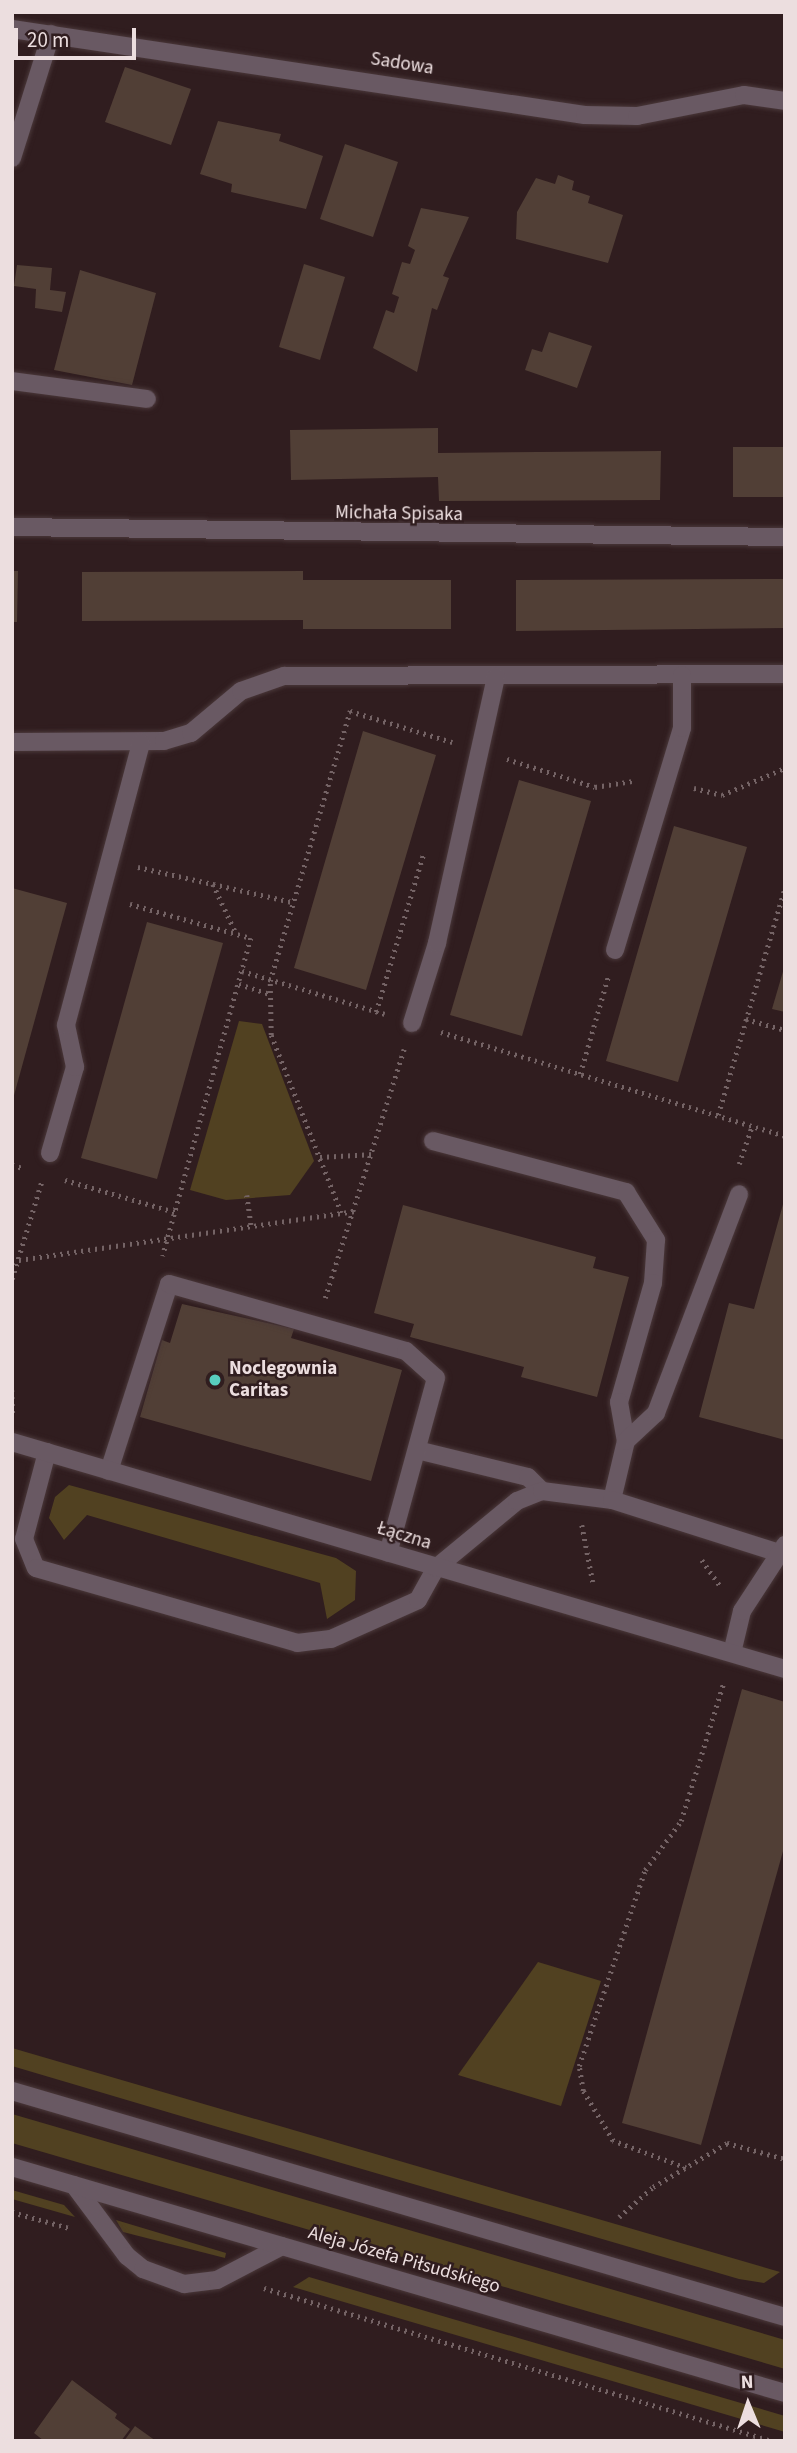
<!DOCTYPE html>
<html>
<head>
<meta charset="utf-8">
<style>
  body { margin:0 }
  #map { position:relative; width:797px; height:2453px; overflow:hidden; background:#301d1f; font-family:"Source Sans 3",sans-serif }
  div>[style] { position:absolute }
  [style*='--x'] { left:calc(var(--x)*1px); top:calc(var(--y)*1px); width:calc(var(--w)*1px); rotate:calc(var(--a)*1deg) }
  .green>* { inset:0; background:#514121 }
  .building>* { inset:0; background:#513f36 }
  .path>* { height:4.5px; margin-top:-2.25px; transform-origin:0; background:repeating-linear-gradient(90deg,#746365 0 2px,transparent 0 7px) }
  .roads { filter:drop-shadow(0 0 2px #4a383a) drop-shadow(0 0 2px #4a383a) }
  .service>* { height:18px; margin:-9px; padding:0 9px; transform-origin:9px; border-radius:9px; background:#695963 }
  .minor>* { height:18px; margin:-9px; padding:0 9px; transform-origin:9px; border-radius:9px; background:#695963 }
  .tertiary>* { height:18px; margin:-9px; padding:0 9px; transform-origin:9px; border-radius:9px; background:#695963 }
  .dots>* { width:19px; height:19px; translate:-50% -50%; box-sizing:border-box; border:4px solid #301d1f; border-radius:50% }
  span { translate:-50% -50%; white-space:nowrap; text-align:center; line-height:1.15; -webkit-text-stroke:5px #301d1f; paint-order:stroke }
  .street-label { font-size:19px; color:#ecdedf }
  .poi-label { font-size:19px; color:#ecdedf; font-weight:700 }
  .left { translate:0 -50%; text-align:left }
  .frame { position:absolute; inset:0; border:14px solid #ecdedf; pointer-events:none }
  .north { position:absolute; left:713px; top:2369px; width:70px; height:70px; -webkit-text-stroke:5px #301d1f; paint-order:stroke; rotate:358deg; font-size:19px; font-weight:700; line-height:28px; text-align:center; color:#ecdedf }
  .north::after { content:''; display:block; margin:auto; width:24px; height:32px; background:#ecdedf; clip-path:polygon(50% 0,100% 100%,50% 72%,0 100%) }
  .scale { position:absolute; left:14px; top:28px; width:122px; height:32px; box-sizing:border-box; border:4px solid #ecdedf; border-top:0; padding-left:9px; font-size:21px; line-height:24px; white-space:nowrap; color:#ecdedf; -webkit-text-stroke:5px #301d1f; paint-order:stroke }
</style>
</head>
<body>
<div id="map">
  <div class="green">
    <i style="clip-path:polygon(239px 1021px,262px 1024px,314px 1161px,290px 1195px,226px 1200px,190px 1190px)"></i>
    <i style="clip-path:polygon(69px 1485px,336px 1558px,356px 1571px,355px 1600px,327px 1619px,320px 1583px,87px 1515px,64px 1540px,49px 1518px,55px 1497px)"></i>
    <i style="clip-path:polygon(538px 1962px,601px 1981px,561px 2106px,458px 2075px)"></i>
    <i style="clip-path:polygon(12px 2048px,780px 2272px,764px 2283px,739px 2279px,218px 2127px,12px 2066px)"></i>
    <i style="clip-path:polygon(12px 2114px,785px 2340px,785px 2369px,12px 2143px)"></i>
    <i style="clip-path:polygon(12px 2190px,64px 2205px,75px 2217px,12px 2199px)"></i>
    <i style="clip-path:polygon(116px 2220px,226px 2253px,225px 2258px,123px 2232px)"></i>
    <i style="clip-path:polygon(309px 2277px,785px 2416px,785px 2432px,293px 2287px)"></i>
  </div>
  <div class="building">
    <i style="clip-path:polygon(125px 67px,191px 89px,171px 145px,105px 122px)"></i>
    <i style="clip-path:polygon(218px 121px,281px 134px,279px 141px,323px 156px,306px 209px,231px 192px,232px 184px,200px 174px)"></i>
    <i style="clip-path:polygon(345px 144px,398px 162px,373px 237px,320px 219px)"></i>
    <i style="clip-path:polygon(558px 175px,574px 181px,572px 190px,590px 196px,588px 203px,623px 215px,608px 263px,516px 239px,517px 212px,536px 178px,555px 184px)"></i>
    <i style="clip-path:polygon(421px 208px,469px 217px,443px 276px,449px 278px,437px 310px,432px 308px,417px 372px,373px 348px,386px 310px,394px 313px,399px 297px,392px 294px,402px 262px,410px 264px,415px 250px,408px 246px)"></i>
    <i style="clip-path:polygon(304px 264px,345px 277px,320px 360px,279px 347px)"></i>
    <i style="clip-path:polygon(17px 265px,52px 268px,50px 290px,66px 292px,62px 312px,35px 308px,36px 289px,14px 286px)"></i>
    <i style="clip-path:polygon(80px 270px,156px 293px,132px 385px,54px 370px)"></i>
    <i style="clip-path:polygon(549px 332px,592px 346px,577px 388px,525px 370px,532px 349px,542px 352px)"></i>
    <i style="clip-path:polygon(438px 428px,438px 453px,661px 451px,660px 500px,439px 501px,438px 477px,291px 480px,290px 430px)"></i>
    <i style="clip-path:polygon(733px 447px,785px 447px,785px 497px,733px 497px)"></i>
    <i style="clip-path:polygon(12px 571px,18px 571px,17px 622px,12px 622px)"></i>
    <i style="clip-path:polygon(303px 571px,303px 580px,451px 580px,451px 629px,303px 629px,303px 620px,82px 621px,82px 572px)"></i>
    <i style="clip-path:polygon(785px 579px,785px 628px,516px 631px,516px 580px)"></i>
    <i style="clip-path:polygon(363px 731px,436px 755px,366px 990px,294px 968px)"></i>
    <i style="clip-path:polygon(519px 780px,591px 801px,522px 1036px,450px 1015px)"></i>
    <i style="clip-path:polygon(674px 826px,747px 847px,678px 1082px,606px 1061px)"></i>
    <i style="clip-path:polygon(12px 888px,67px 903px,13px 1099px,12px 1099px)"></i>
    <i style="clip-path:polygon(147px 922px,223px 943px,157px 1179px,81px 1158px)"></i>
    <i style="clip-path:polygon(784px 968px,785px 968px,785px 1012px,772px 1009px)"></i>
    <i style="clip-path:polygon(785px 1197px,785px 1440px,699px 1417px,729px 1303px,754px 1309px)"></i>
    <i style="clip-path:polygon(403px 1205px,596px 1257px,593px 1268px,629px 1277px,597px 1397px,521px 1377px,524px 1367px,410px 1337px,414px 1324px,374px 1313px)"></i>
    <i style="clip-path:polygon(182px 1304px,294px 1329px,291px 1338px,402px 1370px,371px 1481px,140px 1417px,162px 1340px,170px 1343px)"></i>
    <i style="clip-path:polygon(742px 1689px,785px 1702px,785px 1844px,701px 2145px,622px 2123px)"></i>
    <i style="clip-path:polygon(72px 2380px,117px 2414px,115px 2418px,130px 2429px,121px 2441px,44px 2441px,34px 2433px)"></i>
    <i style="clip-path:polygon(135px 2426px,156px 2441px,124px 2441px)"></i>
  </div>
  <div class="path">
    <i style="--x:507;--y:759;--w:92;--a:17.7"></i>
    <i style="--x:595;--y:787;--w:39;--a:-9"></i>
    <i style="--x:694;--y:788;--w:29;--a:14"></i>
    <i style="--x:722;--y:795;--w:69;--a:-23.2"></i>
    <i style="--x:138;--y:867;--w:158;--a:12.8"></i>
    <i style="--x:213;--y:884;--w:54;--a:64.9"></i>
    <i style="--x:130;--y:904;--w:126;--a:15.7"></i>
    <i style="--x:251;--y:938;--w:330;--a:105.5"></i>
    <i style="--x:242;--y:971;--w:149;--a:16.7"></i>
    <i style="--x:239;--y:984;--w:32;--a:18"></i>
    <i style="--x:376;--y:1012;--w:164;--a:-73.3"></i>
    <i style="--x:746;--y:1019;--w:41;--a:15.8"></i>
    <i style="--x:441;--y:1032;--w:359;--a:16.8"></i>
    <i style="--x:580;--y:1074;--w:101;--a:-73.9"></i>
    <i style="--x:718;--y:1115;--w:237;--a:-73.6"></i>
    <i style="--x:320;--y:1157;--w:54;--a:-3.2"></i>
    <i style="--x:739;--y:1164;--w:40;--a:-71.1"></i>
    <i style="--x:12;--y:1165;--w:11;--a:15"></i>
    <i style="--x:65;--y:1180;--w:115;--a:16.2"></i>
    <i style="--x:247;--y:1195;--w:30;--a:82"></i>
    <i style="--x:341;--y:1213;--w:191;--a:-111.5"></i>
    <i style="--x:271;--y:1035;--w:54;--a:-91.1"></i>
    <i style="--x:270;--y:981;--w:282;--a:-73.5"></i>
    <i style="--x:350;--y:711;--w:107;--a:16.9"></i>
    <i style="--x:12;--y:1261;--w:347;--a:-8.3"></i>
    <i style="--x:12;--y:1279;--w:103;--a:-73.1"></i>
    <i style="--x:325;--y:1298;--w:261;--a:-72.4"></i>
    <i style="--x:12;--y:1390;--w:23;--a:88"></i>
    <i style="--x:582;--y:1525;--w:58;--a:79.1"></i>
    <i style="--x:702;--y:1560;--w:33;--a:55"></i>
    <i style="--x:686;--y:2168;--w:78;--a:-159.7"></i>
    <i style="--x:613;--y:2141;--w:58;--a:-121"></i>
    <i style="--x:583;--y:2091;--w:25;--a:-99"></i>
    <i style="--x:579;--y:2066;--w:207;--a:-71.4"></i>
    <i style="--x:645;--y:1870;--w:61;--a:-53.7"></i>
    <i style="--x:681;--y:1821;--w:146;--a:-72.9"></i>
    <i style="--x:12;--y:2212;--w:59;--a:15.7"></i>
    <i style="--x:619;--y:2217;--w:45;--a:-41.4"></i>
    <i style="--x:653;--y:2187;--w:86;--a:-30.7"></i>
    <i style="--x:727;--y:2143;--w:60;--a:15.4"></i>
    <i style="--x:264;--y:2288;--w:531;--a:16.76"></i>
  </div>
  <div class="roads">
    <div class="service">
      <i style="--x:12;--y:158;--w:130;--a:-72.5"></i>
      <i style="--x:12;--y:381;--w:136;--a:7.6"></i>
      <i style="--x:12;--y:742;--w:152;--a:-0.4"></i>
      <i style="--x:164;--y:741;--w:28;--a:-17"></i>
      <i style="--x:191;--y:733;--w:65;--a:-40"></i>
      <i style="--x:241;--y:691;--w:46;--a:-19.2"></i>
      <i style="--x:284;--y:676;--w:501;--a:-0.23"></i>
      <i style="--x:615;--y:950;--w:232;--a:-73.2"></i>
      <i style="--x:682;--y:728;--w:53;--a:-90"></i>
      <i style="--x:412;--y:1023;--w:84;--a:-72.6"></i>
      <i style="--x:437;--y:943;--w:273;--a:-77.5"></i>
      <i style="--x:433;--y:1141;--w:200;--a:14.8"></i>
      <i style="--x:626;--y:1192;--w:57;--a:58"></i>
      <i style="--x:656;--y:1240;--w:43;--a:94"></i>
      <i style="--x:653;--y:1283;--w:124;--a:105.9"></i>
      <i style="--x:619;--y:1402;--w:40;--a:80"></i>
      <i style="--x:50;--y:1153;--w:90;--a:-73.8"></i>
      <i style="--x:75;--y:1067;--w:43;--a:-102.1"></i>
      <i style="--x:66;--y:1025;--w:292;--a:-75.1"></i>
      <i style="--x:417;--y:1450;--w:114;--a:13.7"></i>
      <i style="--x:528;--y:1477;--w:20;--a:45"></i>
      <i style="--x:47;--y:1452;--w:90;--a:104.8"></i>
      <i style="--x:24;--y:1539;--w:31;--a:68"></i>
      <i style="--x:36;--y:1568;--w:272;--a:16"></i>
      <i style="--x:297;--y:1643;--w:34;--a:-7"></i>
      <i style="--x:331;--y:1639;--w:95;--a:-24.1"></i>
      <i style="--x:418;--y:1600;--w:37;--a:-61"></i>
      <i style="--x:436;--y:1568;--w:105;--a:-39.6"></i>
      <i style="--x:517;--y:1501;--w:27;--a:-22"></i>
      <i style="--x:542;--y:1491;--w:71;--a:7.3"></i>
      <i style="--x:612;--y:1500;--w:61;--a:-76.7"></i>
      <i style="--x:626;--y:1441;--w:41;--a:-43"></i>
      <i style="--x:656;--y:1413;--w:234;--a:-69.2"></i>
      <i style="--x:109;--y:1471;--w:196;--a:-72.2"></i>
      <i style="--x:169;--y:1284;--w:246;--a:15.8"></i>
      <i style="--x:406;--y:1351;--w:40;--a:42"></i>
      <i style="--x:436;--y:1378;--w:181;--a:105.3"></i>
      <i style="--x:612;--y:1500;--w:175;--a:17.6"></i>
      <i style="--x:732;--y:1653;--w:43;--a:-76.6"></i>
      <i style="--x:742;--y:1611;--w:79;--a:-56.9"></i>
      <i style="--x:74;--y:2185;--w:89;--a:53.3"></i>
      <i style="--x:127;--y:2256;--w:21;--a:39"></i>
      <i style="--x:143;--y:2269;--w:44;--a:20.1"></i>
      <i style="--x:184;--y:2284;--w:33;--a:-7"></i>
      <i style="--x:217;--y:2280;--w:73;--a:-27.6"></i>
    </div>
    <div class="minor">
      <i style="--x:12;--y:29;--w:579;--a:8.54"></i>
      <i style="--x:585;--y:115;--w:52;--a:1.1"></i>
      <i style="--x:637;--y:116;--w:109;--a:-11.1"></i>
      <i style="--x:744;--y:95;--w:41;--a:8.3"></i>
      <i style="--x:12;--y:527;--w:773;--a:0.74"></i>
      <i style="--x:12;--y:1442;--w:806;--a:16.37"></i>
    </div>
    <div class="tertiary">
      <i style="--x:12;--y:2091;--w:805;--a:16.3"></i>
      <i style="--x:12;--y:2167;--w:805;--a:16.3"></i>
    </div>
  </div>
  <div class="dots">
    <i style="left:215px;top:1380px;background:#58cebf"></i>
  </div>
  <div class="street-label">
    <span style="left:402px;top:64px;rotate:9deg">Sadowa</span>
    <span style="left:399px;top:514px;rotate:1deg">Michała Spisaka</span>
    <span style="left:404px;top:1536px;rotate:17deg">Łączna</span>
    <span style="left:404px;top:2260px;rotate:16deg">Aleja Józefa Piłsudskiego</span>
  </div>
  <div class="poi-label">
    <span class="left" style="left:229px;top:1380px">Noclegownia<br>Caritas</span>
  </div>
  <div class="frame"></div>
  <div class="north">N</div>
  <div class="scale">20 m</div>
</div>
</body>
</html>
